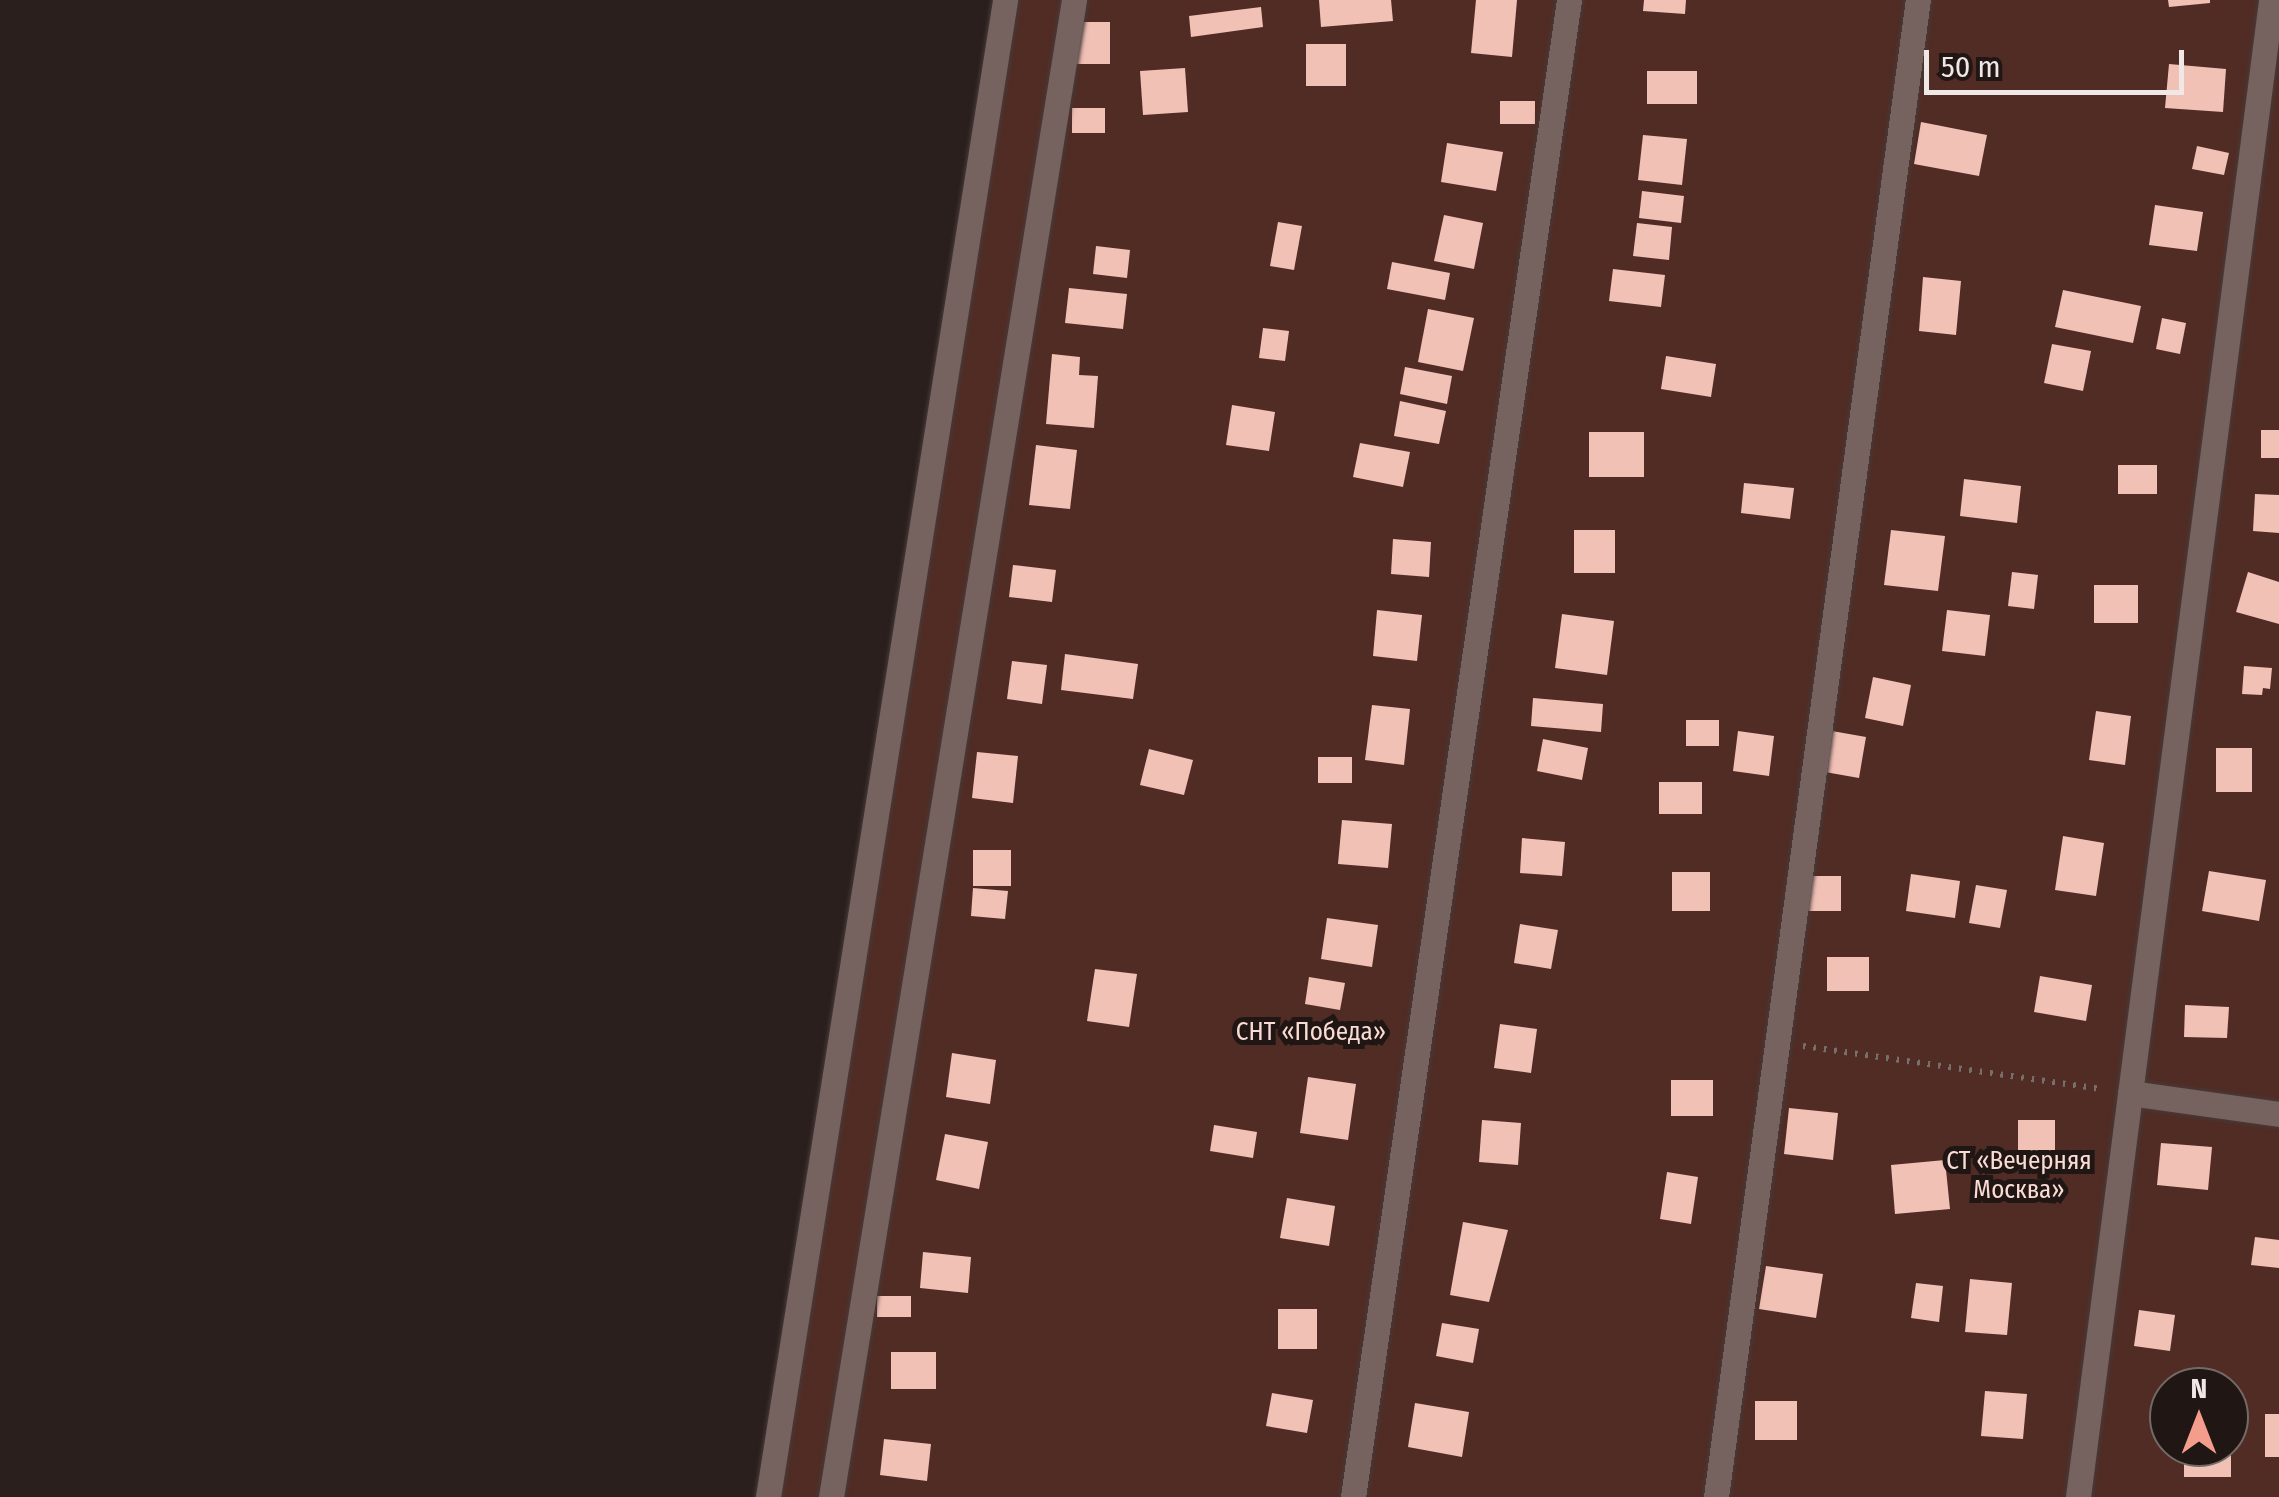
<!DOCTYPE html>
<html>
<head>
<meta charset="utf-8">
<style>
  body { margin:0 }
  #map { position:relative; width:2279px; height:1497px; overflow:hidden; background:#2a1f1d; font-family:"Fira Sans Condensed",sans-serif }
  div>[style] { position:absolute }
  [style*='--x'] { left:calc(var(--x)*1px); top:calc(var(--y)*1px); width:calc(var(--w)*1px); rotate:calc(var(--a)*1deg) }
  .green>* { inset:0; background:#512c25 }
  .building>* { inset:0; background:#f2c1b6 }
  .path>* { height:6px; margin-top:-3px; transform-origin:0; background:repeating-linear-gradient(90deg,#786f6d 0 2.5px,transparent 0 10.5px) }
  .roads { filter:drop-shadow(0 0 2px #463b39) drop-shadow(0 0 2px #463b39) }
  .minor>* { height:25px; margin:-12.5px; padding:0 12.5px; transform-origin:12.5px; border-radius:12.5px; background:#76625e }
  span { translate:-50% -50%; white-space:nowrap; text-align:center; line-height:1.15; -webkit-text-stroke:10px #201614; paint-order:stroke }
  .park-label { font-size:25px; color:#fadcd5 }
  .north { position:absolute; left:2149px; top:1367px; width:100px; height:100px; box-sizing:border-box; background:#201614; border:2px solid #736a68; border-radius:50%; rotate:0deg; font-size:28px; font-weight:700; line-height:40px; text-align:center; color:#efe8e6 }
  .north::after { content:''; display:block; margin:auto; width:35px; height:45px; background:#f49d8c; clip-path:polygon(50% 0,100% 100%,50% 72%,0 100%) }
  .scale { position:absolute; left:1924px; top:50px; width:260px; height:45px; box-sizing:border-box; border:5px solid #efe8e6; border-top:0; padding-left:12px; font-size:30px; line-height:35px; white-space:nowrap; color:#efe8e6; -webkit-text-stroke:8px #201614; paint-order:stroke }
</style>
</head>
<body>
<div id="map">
  <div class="green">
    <i style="clip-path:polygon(evenodd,1005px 0,2279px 0,2279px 1497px,768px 1497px,1005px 0,2169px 1387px,2229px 1387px,2229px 1447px,2169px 1447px,2169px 1387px)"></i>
  </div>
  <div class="building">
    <i style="clip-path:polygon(1319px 0,1391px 0,1393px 21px,1321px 27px)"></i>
    <i style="clip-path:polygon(1476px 0,1517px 0,1512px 57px,1471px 53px)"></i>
    <i style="clip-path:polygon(1644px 0,1686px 0,1685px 14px,1643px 11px)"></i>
    <i style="clip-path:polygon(2168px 0,2210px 0,2210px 3px,2169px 7px)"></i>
    <i style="clip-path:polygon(1261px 7px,1263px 27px,1191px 37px,1189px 16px)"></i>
    <i style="clip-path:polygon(1077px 22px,1110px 22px,1110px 64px,1077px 64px)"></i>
    <i style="clip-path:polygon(1306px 44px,1346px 44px,1346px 86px,1306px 86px)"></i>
    <i style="clip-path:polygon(2169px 64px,2226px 69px,2223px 112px,2165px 108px)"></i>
    <i style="clip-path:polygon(1185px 68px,1188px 112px,1143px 115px,1140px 71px)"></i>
    <i style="clip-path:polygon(1647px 71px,1697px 71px,1697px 104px,1647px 104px)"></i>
    <i style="clip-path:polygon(1500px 101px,1535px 101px,1535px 124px,1500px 124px)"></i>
    <i style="clip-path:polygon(1072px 108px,1105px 108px,1105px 133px,1072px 133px)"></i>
    <i style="clip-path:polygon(1921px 122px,1987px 135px,1979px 176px,1914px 164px)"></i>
    <i style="clip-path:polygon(1643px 135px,1687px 139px,1682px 185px,1638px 180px)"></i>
    <i style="clip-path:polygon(1447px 143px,1503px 152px,1496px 191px,1441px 182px)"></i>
    <i style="clip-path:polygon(2197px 146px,2229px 153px,2224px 175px,2192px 169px)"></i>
    <i style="clip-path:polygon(1642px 191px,1684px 196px,1681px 223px,1639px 218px)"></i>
    <i style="clip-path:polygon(2155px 205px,2203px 212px,2197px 251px,2149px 245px)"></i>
    <i style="clip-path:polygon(1444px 215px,1483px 223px,1474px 269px,1434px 261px)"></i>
    <i style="clip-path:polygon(1278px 222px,1302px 226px,1294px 270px,1270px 266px)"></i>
    <i style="clip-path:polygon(1637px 223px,1672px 227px,1669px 260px,1633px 256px)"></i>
    <i style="clip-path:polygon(1096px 246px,1130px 250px,1127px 278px,1093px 274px)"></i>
    <i style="clip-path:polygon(1392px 262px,1450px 273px,1445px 300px,1387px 289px)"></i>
    <i style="clip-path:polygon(1613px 269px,1665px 275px,1661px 307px,1609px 301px)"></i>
    <i style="clip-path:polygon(1923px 277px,1961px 281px,1956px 335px,1919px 331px)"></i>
    <i style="clip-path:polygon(1069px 288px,1127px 294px,1123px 329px,1065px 323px)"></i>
    <i style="clip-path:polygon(2063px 290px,2141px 306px,2133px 343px,2055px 327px)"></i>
    <i style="clip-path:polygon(1428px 309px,1474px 318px,1463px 371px,1418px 362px)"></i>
    <i style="clip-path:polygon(2162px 318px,2186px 323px,2180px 354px,2156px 349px)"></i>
    <i style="clip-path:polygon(1263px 328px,1289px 331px,1285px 361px,1259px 358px)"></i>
    <i style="clip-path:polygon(2052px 344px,2091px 351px,2083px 391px,2044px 383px)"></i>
    <i style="clip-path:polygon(1052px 354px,1080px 357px,1079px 375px,1098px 376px,1094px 428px,1046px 424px)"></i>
    <i style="clip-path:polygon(1666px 356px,1716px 364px,1711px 397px,1661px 389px)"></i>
    <i style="clip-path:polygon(1405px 367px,1452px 376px,1447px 404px,1400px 394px)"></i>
    <i style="clip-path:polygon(1400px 401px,1446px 411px,1439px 444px,1394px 436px)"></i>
    <i style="clip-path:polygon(1232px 405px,1275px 412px,1269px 451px,1226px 445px)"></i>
    <i style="clip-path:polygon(2261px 430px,2279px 430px,2279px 458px,2261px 458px)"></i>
    <i style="clip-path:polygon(1589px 432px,1644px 432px,1644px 477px,1589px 477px)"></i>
    <i style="clip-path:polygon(1360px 443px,1410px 452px,1403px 487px,1353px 477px)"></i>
    <i style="clip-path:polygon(1036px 445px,1077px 450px,1070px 509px,1029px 505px)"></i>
    <i style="clip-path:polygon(2118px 465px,2157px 465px,2157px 494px,2118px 494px)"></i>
    <i style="clip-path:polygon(1964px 479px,2021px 486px,2017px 523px,1960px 516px)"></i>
    <i style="clip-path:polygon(1744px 483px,1794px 488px,1790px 519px,1741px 513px)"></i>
    <i style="clip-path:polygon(2255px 494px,2279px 495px,2279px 533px,2253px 531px)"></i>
    <i style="clip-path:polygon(1574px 530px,1615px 530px,1615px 573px,1574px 573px)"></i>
    <i style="clip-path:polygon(1891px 530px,1945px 536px,1938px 591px,1884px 585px)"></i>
    <i style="clip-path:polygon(1393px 539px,1431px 542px,1429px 577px,1391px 574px)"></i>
    <i style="clip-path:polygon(1013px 565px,1056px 570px,1052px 602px,1009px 597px)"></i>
    <i style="clip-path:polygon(2012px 572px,2038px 575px,2034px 609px,2008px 606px)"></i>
    <i style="clip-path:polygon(2248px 572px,2279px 582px,2279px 624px,2236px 612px)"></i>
    <i style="clip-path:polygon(2094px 585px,2138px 585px,2138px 623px,2094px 623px)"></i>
    <i style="clip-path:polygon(1377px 610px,1422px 615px,1417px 661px,1373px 656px)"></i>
    <i style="clip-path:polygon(1947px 610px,1990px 615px,1985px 656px,1942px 651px)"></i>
    <i style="clip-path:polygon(1562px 614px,1614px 621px,1607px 675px,1555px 668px)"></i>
    <i style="clip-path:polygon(1065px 654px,1138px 664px,1133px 699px,1061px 690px)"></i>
    <i style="clip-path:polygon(1012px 661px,1047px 665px,1042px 704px,1007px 699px)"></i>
    <i style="clip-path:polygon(2244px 666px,2272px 668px,2270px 689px,2263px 688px,2262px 695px,2242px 694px)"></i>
    <i style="clip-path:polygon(1873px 677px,1911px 685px,1903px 726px,1865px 718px)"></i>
    <i style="clip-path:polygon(1533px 698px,1603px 704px,1601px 732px,1531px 726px)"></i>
    <i style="clip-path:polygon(1372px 705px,1410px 709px,1404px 765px,1365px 760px)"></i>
    <i style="clip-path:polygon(2096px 711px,2131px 716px,2125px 765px,2089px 760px)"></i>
    <i style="clip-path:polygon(1686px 720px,1719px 720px,1719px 746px,1686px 746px)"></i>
    <i style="clip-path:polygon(1738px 731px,1774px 736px,1769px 776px,1733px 771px)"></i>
    <i style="clip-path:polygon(1832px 731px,1866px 737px,1859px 778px,1825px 772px)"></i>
    <i style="clip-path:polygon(1543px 739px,1588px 748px,1582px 780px,1537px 771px)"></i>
    <i style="clip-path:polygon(2216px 748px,2252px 748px,2252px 792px,2216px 792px)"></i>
    <i style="clip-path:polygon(1149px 749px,1193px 760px,1184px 795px,1140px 785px)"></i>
    <i style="clip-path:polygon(977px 752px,1018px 756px,1013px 803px,972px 798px)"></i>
    <i style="clip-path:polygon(1318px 757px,1352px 757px,1352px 783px,1318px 783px)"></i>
    <i style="clip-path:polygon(1659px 782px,1702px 782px,1702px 814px,1659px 814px)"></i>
    <i style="clip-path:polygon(1342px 820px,1392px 824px,1388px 868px,1338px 864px)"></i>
    <i style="clip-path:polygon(2063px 836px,2104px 843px,2096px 896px,2055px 890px)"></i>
    <i style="clip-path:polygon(1522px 838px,1565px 842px,1562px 876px,1520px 873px)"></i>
    <i style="clip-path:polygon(973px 850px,1011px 850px,1011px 886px,973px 886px)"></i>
    <i style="clip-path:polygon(2209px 871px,2266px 880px,2259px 921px,2202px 911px)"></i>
    <i style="clip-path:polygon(1672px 872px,1710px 872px,1710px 911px,1672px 911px)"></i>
    <i style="clip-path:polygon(1911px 874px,1960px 881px,1955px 918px,1906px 911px)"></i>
    <i style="clip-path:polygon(1808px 876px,1841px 876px,1841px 911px,1808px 911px)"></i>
    <i style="clip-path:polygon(1976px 885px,2007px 890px,2000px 928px,1969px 923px)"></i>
    <i style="clip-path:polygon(973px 888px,1008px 891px,1005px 919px,971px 916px)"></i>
    <i style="clip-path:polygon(1327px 918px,1378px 925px,1372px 967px,1321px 959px)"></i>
    <i style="clip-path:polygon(1520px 924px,1558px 930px,1551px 969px,1514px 963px)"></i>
    <i style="clip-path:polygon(1827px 957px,1869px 957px,1869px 991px,1827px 991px)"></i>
    <i style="clip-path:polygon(1095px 969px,1137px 974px,1129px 1027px,1087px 1021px)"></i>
    <i style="clip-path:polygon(2040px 976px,2092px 985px,2086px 1021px,2034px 1012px)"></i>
    <i style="clip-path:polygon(1309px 977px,1345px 983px,1340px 1010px,1305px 1004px)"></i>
    <i style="clip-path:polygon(2185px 1005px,2229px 1007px,2227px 1038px,2184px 1037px)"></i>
    <i style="clip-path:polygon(1500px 1024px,1537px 1029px,1531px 1073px,1494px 1068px)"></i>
    <i style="clip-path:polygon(952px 1053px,996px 1060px,990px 1104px,946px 1097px)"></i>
    <i style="clip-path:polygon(1308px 1077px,1356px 1084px,1348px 1140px,1300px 1133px)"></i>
    <i style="clip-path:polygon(1671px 1080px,1713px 1080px,1713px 1116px,1671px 1116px)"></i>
    <i style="clip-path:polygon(1789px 1108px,1838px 1113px,1833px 1160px,1784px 1154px)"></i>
    <i style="clip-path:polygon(1482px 1120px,1521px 1123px,1518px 1165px,1479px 1162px)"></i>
    <i style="clip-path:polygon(2018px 1120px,2055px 1120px,2055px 1170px,2018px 1170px)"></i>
    <i style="clip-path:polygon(1214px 1125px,1257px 1132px,1253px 1158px,1210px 1151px)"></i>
    <i style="clip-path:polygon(945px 1134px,988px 1142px,979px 1189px,936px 1180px)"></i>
    <i style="clip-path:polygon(2161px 1143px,2212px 1147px,2208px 1190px,2157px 1185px)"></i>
    <i style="clip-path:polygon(1945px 1160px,1950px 1209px,1895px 1214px,1891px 1165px)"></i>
    <i style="clip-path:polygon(1667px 1172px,1698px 1177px,1691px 1224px,1660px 1219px)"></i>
    <i style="clip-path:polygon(1287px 1198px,1335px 1206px,1329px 1246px,1280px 1238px)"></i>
    <i style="clip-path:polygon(1463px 1222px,1508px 1230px,1489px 1302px,1450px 1295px)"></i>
    <i style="clip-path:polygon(2255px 1237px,2279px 1240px,2279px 1268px,2251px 1265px)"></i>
    <i style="clip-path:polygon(923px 1252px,971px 1257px,968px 1293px,920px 1288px)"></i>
    <i style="clip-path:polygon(1766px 1266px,1823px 1274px,1816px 1318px,1759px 1309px)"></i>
    <i style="clip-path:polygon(1970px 1279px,2012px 1283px,2007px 1335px,1965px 1332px)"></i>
    <i style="clip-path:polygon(1916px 1283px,1943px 1286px,1939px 1322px,1911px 1318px)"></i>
    <i style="clip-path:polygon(877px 1296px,911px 1296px,911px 1317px,877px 1317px)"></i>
    <i style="clip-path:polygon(1278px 1309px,1317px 1309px,1317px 1349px,1278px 1349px)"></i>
    <i style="clip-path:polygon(2139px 1310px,2175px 1315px,2170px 1351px,2134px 1346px)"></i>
    <i style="clip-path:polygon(1442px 1323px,1479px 1329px,1473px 1363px,1436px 1356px)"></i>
    <i style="clip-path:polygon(891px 1352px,936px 1352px,936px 1389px,891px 1389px)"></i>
    <i style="clip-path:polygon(1985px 1391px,2027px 1394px,2023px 1439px,1981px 1436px)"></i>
    <i style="clip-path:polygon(1272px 1393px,1313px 1400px,1307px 1433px,1266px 1426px)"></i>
    <i style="clip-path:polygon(2229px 1399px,2246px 1399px,2246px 1421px,2229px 1421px)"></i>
    <i style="clip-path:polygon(1755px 1401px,1797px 1401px,1797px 1440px,1755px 1440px)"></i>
    <i style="clip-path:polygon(1415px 1403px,1469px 1412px,1462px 1457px,1408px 1447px)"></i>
    <i style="clip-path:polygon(2265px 1414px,2279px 1414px,2279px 1457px,2265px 1457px)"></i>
    <i style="clip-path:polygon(884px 1439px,931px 1444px,927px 1481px,880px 1475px)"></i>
    <i style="clip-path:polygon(2184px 1447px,2231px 1447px,2231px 1477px,2184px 1477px)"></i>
  </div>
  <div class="path">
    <i style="--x:1803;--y:1046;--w:303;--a:8.2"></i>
  </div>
  <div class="roads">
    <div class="minor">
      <i style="--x:2130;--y:1093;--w:150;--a:8"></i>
      <i style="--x:768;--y:1497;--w:1516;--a:-81"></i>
      <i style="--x:831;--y:1497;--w:1517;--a:-80.78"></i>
      <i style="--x:1353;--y:1497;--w:1513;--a:-81.79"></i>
      <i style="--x:1716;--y:1497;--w:1511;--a:-82.32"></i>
      <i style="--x:2078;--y:1497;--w:1509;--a:-82.65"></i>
    </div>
  </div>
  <div class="park-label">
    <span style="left:1311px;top:1032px">СНТ «Победа»</span>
    <span style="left:2019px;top:1176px">СТ «Вечерняя<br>Москва»</span>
  </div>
  <div class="north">N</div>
  <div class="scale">50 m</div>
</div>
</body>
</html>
